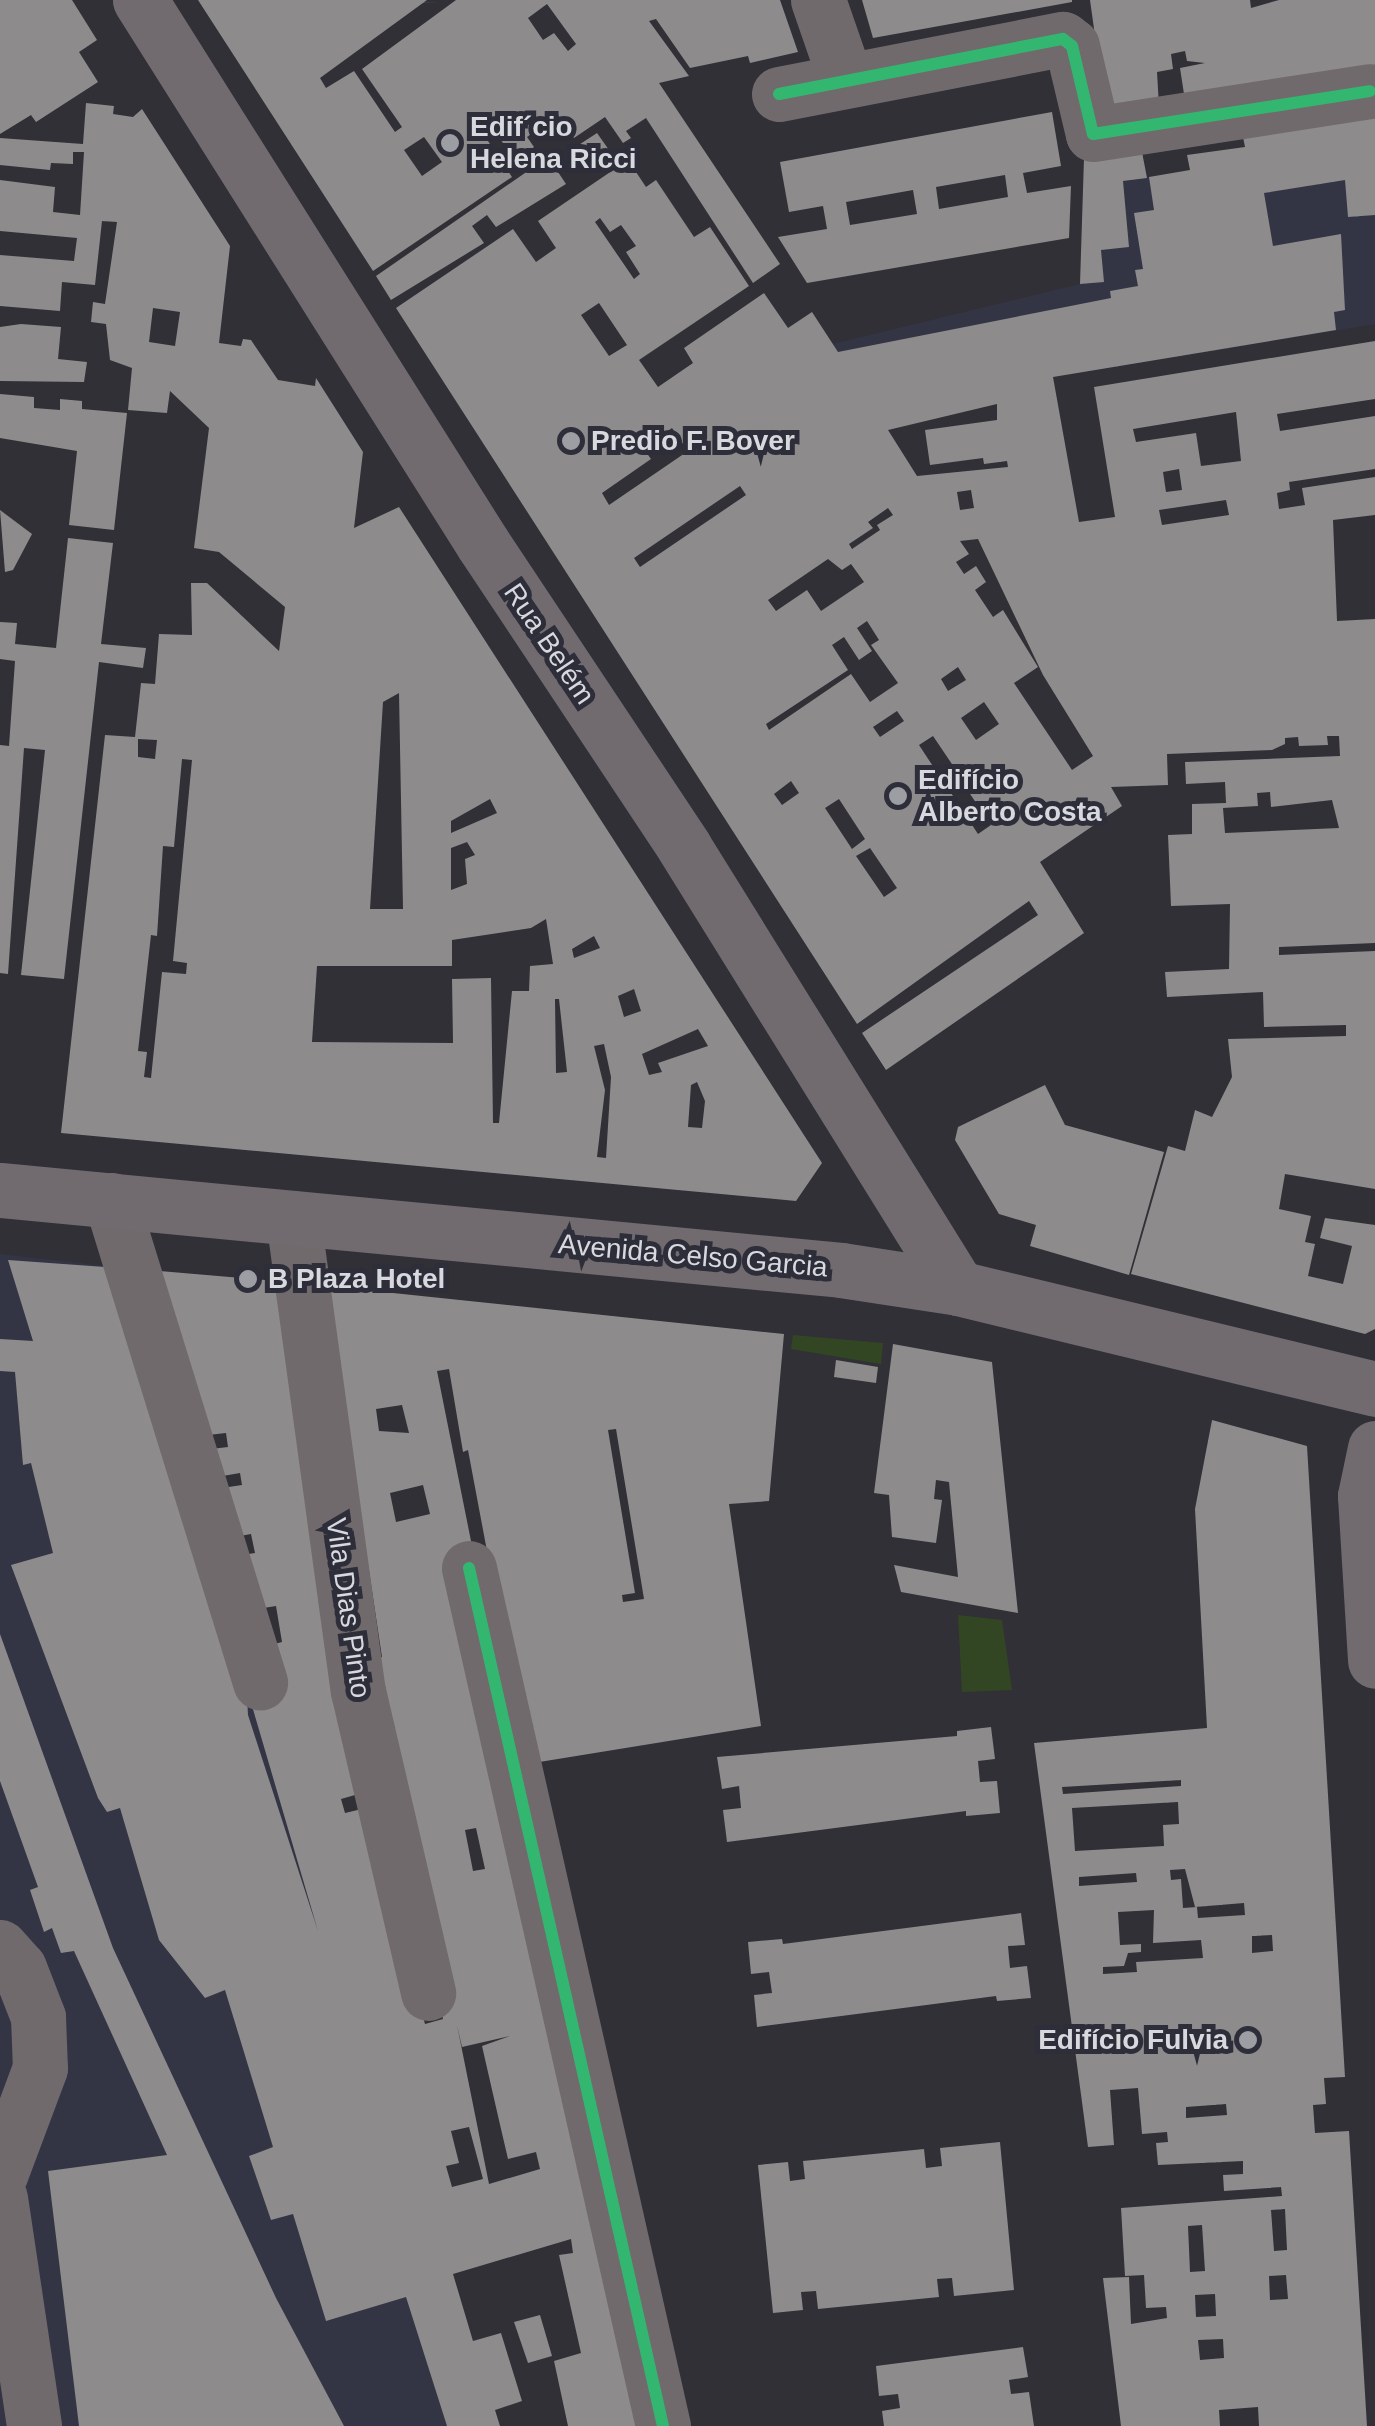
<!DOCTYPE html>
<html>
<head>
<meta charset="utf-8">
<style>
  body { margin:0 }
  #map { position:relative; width:1375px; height:2426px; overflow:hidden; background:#303036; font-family:Helvetica,sans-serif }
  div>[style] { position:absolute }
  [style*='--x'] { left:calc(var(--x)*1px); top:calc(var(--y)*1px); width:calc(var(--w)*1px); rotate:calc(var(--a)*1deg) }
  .built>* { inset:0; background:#333545 }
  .green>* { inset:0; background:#334624 }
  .building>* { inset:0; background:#8e8b8c }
  .minor>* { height:55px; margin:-27.5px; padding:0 27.5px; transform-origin:27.5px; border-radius:27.5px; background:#716a6d }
  .major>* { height:55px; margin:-27.5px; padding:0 27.5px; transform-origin:27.5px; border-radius:27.5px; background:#716b70 }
  .cycleway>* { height:12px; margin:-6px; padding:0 6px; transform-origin:6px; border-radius:6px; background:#33b770 }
  .dots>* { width:28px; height:28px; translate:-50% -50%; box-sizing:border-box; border:5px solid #2d2e39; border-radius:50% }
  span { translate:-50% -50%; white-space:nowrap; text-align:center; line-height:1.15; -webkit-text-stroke:10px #2d2e39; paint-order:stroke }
  .poi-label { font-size:28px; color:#d7d9df; font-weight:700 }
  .left { translate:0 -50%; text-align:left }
  .right { translate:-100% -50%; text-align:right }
  .street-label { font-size:28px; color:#d7d9df }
</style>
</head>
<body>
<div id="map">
  <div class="built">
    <i style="clip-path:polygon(1375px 140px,1375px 324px,873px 407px,833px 344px,1080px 284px,1084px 188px)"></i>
    <i style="clip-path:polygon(0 1254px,133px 1269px,477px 2426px,0 2426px)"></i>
  </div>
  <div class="green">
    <i style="clip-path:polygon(793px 1335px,883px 1343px,881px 1364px,791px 1349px)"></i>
    <i style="clip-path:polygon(958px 1615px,1002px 1620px,1012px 1690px,962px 1692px)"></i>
  </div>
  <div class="building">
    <i style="clip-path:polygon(0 0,72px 0,97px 40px,79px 52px,98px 82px,36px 122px,31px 115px,0 134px)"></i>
    <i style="clip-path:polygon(evenodd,198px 0,427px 0,320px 78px,326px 88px,354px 71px,395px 132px,402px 127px,362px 69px,456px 0,780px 0,798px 52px,750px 63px,748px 56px,690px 68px,656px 19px,649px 21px,689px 76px,659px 83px,780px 264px,753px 283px,646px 118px,626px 131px,631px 138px,623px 143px,605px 117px,574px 138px,558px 115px,527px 137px,534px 147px,515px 161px,493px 128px,484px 135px,512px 177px,373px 271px,198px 0,547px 4px,576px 44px,568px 51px,554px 33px,543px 40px,528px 18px,547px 4px,198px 0,424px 137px,442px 162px,422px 176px,404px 150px,424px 137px)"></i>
    <i style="clip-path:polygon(862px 0,1072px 0,1072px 2px,873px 38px)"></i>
    <i style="clip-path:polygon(1090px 0,1250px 0,1251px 8px,1279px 0,1375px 0,1375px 70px,1184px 94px,1180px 68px,1205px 63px,1187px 61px,1185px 51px,1171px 54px,1173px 69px,1157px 72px,1159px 106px,1106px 115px)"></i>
    <i style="clip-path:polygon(evenodd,86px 103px,114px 106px,113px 114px,133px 117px,142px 109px,230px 246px,219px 343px,241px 346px,243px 339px,251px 340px,278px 380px,315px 386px,316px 378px,363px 452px,354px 528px,399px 507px,822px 1163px,796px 1201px,61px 1133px,105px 735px,135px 737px,141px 683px,155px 684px,159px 634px,192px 635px,191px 583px,207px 583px,279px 651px,285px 607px,219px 552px,194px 548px,209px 428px,170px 391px,167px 413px,128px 410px,132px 368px,110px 360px,106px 324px,91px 322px,93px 302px,105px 304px,117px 222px,102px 221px,95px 285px,62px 282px,60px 311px,0 306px,0 255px,74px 261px,77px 238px,0 231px,0 180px,55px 187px,53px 212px,80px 215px,84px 152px,73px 152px,73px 164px,51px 163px,50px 170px,0 165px,0 138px,83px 144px,86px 103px,153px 308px,180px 312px,175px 346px,149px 342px,153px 308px,86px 103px,399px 693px,403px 909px,370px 909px,383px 702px,399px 693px,86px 103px,138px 739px,157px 740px,155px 759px,138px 757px,138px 739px,86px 103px,182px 759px,192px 760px,173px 961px,187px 963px,186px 974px,162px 972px,151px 1078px,144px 1077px,147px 1052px,138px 1051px,151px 935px,157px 936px,163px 846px,174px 847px,182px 759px,86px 103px,490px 799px,497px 813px,451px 833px,451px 821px,490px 799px,86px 103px,467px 842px,475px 855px,465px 859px,467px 884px,451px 890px,451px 848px,467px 842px,86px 103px,546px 919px,553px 964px,530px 966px,529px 991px,512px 991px,499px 1123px,493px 1123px,491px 978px,452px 979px,453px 1043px,312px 1042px,317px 966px,452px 966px,452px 940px,531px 928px,546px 919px,86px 103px,594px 936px,600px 948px,574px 958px,572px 949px,594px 936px,86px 103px,634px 989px,641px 1011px,624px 1017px,618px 996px,634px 989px,86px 103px,555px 999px,559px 999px,567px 1072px,556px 1073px,555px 999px,86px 103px,698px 1029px,708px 1046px,658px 1063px,662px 1072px,649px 1075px,642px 1054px,698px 1029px,86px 103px,604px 1044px,611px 1077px,606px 1158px,597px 1157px,605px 1090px,594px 1046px,604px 1044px,86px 103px,697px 1082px,705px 1101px,702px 1128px,688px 1127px,691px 1085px,697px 1082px)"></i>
    <i style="clip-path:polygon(evenodd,1375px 105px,1375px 215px,1348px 217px,1345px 180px,1264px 193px,1273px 246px,1341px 234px,1345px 310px,1334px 312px,1336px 330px,1053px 377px,1079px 522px,1115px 517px,1094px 387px,1375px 341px,1375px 399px,1277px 414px,1280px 431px,1375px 416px,1375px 469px,1289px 482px,1290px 490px,1277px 493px,1279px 509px,1305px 505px,1302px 488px,1375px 477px,1375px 515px,1333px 520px,1337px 621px,1375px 619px,1375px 943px,1279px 947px,1279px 955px,1375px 951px,1375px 1189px,1285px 1174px,1279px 1209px,1311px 1216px,1305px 1242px,1315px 1244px,1308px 1276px,1343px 1284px,1352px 1246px,1320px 1238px,1325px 1218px,1375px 1225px,1375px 1329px,1365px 1334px,1131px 1274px,1168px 1146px,1185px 1151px,1195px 1110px,1212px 1117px,1232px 1077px,1228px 1039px,1346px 1036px,1346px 1025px,1264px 1027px,1263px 992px,1167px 997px,1165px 972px,1229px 969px,1230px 904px,1171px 906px,1168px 835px,1192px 834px,1192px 804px,1226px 803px,1225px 782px,1186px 784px,1185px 762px,1340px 756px,1339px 736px,1327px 736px,1328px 745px,1299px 746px,1298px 737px,1285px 738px,1285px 744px,1272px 750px,1167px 754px,1168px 785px,1111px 787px,1122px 806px,1040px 862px,1084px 933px,886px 1070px,862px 1033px,1038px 915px,1029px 901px,857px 1024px,396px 308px,513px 229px,536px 262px,556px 248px,538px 221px,628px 160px,646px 187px,656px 180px,694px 237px,710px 227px,749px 286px,639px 360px,658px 387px,693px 363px,684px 348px,764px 293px,788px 328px,812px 312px,838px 352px,1111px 298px,1110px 291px,1138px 286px,1135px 270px,1143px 269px,1134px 213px,1154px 210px,1149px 177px,1190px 170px,1187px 155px,1245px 147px,1243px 137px,1375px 105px,600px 218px,610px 232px,621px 225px,636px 246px,626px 252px,640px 274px,634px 279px,595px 222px,600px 218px,1375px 105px,599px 303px,627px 345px,609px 356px,581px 315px,599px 303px,1375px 105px,997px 404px,997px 420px,925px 430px,930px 465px,983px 458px,984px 464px,1007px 461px,1008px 467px,917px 476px,888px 430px,997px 404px,1375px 105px,1236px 412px,1241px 461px,1201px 466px,1196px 433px,1136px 442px,1133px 429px,1236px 412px,1375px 105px,672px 428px,688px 451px,609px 505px,602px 493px,651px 459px,643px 448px,672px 428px,1375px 105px,1179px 469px,1182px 490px,1166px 492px,1163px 472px,1179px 469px,1375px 105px,740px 486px,746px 495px,640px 567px,634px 558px,740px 486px,1375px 105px,971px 490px,974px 508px,960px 510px,957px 492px,971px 490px,1375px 105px,1226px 500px,1229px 515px,1162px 525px,1159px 510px,1226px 500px,1375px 105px,888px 508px,893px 515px,877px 525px,880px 530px,852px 549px,849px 544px,873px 528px,868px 522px,888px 508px,1375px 105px,978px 539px,1043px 675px,1093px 756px,1072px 770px,1014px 683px,1038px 667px,1003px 610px,993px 617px,975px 590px,986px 582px,976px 566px,964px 574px,956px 562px,969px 554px,960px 541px,978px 539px,1375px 105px,828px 559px,842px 570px,851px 564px,864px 582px,821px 611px,807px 590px,776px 611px,768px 600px,828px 559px,1375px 105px,867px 621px,879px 640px,871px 645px,898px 683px,870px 702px,851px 674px,769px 730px,766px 724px,848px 670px,832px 645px,844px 637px,859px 660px,872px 651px,857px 628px,867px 621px,1375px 105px,958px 667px,966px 680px,948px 691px,941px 679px,958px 667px,1375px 105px,984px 702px,999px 724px,976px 740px,961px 718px,984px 702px,1375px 105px,897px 711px,904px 721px,880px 737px,873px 727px,897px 711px,1375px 105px,933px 736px,958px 773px,944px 783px,919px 745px,933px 736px,1375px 105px,791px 781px,799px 793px,782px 805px,774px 794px,791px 781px,1375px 105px,964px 785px,991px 825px,978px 834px,951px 793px,964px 785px,1375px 105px,1270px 792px,1271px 807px,1332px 800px,1339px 828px,1225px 833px,1223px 808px,1258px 806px,1257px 793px,1270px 792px,1375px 105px,839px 799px,865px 839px,852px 849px,825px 808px,839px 799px,1375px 105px,870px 848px,897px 888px,884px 897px,856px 856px,870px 848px)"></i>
    <i style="clip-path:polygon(evenodd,1052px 112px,1061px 166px,1023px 173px,1027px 193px,1071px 186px,1069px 238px,807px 283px,778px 237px,827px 229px,823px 206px,789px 212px,780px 162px,1052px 112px,1005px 175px,1008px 197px,939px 209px,936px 187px,1005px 175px,1052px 112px,913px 190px,917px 214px,850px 225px,846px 202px,913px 190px)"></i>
    <i style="clip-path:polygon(597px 133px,609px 150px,583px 168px,571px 150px)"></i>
    <i style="clip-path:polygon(1142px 152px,1147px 178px,1123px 181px,1129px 247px,1101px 250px,1104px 282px,1080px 284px,1084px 158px)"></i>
    <i style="clip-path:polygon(548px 157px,566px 184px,496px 227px,487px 215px,472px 226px,484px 243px,391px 300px,376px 276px)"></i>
    <i style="clip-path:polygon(21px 324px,61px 327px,58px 359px,87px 362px,84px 382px,0 381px,0 327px)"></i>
    <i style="clip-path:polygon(0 394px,34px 397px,34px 408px,60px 410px,60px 399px,82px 401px,82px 409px,127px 413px,114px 530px,69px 525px,77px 451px,0 438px)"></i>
    <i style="clip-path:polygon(0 510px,32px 534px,13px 570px,5px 572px)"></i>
    <i style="clip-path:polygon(68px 538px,113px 543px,101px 644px,146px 648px,143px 668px,99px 662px,64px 979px,21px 975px,45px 750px,24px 748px,8px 974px,0 973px,0 745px,9px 746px,15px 661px,0 659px,0 622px,17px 623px,15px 644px,56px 648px)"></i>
    <i style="clip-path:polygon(1045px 1085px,1065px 1125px,1164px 1152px,1129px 1275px,1030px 1246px,1036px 1225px,999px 1214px,955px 1140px,958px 1127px)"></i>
    <i style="clip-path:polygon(evenodd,8px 1260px,119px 1268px,246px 1679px,248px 1715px,318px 1931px,250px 1699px,263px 1647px,282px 1642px,276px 1606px,251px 1610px,235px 1556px,255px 1553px,251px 1534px,229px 1538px,222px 1488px,242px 1485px,240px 1473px,211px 1478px,203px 1450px,228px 1447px,226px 1433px,199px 1436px,148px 1270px,276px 1281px,362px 1793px,341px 1799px,345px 1813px,366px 1808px,425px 2024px,443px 2019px,360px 1662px,382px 1657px,326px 1286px,784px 1334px,769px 1501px,729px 1504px,761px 1726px,527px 1764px,468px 1450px,463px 1452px,449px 1369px,437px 1371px,648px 2426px,568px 2426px,554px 2361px,581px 2353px,559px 2255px,573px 2253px,571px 2239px,453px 2274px,473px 2341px,501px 2333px,522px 2401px,495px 2410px,500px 2426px,447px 2426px,406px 2297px,326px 2321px,293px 2214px,271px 2220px,249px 2156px,273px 2147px,225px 1990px,205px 1998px,159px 1940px,120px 1808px,107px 1812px,98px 1798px,11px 1565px,53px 1553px,31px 1463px,23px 1465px,15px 1372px,0 1371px,0 1339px,33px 1341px,8px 1260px,402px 1405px,409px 1433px,379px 1431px,376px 1409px,402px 1405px,8px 1260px,616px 1429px,644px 1599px,623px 1602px,622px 1595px,635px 1593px,608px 1430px,616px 1429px,8px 1260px,423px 1485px,430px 1514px,396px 1522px,390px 1493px,423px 1485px,8px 1260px,476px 1828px,485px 1869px,473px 1871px,465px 1830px,476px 1828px,8px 1260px,457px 2025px,462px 2047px,510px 2036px,482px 2046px,498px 2116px,508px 2159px,536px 2152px,540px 2169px,489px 2184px,457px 2025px,8px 1260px,469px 2127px,483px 2179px,452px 2187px,446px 2166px,459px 2163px,451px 2131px,469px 2127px)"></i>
    <i style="clip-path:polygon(893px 1344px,992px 1362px,1018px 1613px,901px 1592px,894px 1565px,958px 1577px,949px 1482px,936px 1480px,934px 1499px,942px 1500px,936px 1543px,892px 1537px,889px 1495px,874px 1493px)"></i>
    <i style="clip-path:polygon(836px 1360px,878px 1367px,876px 1383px,834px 1377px)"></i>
    <i style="clip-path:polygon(evenodd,1212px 1420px,1307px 1446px,1345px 2077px,1324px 2078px,1326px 2104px,1313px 2105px,1315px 2133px,1349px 2131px,1367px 2426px,1259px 2426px,1258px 2407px,1219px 2410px,1220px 2426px,1121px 2426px,1103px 2278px,1129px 2277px,1131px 2324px,1167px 2318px,1166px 2307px,1146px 2308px,1144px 2275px,1125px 2276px,1121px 2208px,1282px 2196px,1281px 2187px,1224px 2191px,1223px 2175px,1243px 2174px,1243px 2161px,1158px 2165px,1156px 2143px,1168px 2142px,1167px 2132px,1142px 2134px,1138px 2088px,1110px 2090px,1114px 2145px,1088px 2147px,1034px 1743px,1207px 1728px,1195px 1509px,1212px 1420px,1181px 1780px,1181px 1786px,1063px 1794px,1062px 1787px,1181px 1780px,1212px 1420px,1178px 1802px,1179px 1824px,1163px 1825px,1164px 1846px,1075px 1851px,1072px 1808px,1178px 1802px,1212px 1420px,1185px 1869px,1195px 1907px,1244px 1903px,1245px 1915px,1198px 1918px,1197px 1907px,1183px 1908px,1181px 1879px,1171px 1880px,1170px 1870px,1185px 1869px,1212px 1420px,1136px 1873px,1137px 1882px,1079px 1886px,1079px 1877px,1136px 1873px,1212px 1420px,1154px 1910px,1153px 1943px,1201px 1940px,1203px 1958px,1136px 1962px,1137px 1972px,1103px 1974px,1103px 1967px,1124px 1966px,1128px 1953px,1141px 1952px,1141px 1944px,1120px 1945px,1118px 1912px,1154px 1910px,1212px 1420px,1272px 1935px,1273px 1951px,1252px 1953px,1252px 1936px,1272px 1935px,1212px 1420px,1226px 2104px,1227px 2115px,1186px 2118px,1186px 2107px,1226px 2104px,1212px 1420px,1285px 2209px,1287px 2250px,1274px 2251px,1271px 2210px,1285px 2209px,1212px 1420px,1202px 2225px,1205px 2271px,1190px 2272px,1188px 2226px,1202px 2225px,1212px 1420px,1286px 2275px,1288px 2299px,1270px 2300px,1269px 2276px,1286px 2275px,1212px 1420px,1215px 2294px,1216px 2316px,1196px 2317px,1195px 2295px,1215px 2294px,1212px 1420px,1223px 2339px,1224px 2358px,1200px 2360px,1198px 2340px,1223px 2339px)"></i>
    <i style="clip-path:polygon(0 1634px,113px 1948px,276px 2298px,344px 2426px,79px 2426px,48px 2171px,167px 2155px,74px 1951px,61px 1953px,52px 1928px,44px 1932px,30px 1890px,38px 1887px,0 1781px)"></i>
    <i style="clip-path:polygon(991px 1727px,995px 1759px,978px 1761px,980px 1782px,997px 1781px,1000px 1813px,966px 1816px,966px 1811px,727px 1842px,723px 1810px,741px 1808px,739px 1786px,722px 1789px,717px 1757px,957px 1736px,957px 1731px)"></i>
    <i style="clip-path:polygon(1021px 1913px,1025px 1945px,1008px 1946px,1010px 1968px,1027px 1966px,1031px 1998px,997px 2001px,996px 1996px,757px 2027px,754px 1995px,772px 1993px,769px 1972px,751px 1974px,748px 1942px,782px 1939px,783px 1944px)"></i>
    <i style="clip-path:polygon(1000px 2142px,1014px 2290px,954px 2296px,952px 2278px,937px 2279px,939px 2297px,818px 2309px,816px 2291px,801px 2292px,803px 2310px,773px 2313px,758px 2165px,788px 2162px,790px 2181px,805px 2179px,803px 2161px,924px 2149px,926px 2168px,942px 2166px,940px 2148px)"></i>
    <i style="clip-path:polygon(540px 2315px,552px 2356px,528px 2363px,514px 2322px)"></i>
    <i style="clip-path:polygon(1023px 2347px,1028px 2377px,1009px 2380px,1011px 2394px,1029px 2392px,1034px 2426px,884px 2426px,882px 2411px,900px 2408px,898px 2394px,879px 2396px,876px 2366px)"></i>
  </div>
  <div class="minor">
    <i style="--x:818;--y:0;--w:83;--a:70.9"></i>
    <i style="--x:779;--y:94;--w:289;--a:-11"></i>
    <i style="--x:1063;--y:39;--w:11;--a:38"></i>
    <i style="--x:1072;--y:46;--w:90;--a:76.6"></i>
    <i style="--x:1093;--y:134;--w:280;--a:-8.8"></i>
    <i style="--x:111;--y:1200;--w:505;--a:72.82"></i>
    <i style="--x:293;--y:1218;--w:477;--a:82.2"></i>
    <i style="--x:358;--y:1691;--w:310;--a:76.9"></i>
    <i style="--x:469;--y:1568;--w:880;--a:77.26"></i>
    <i style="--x:0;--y:1947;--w:28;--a:48"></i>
    <i style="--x:19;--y:1968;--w:53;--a:68.8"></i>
    <i style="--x:38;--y:2017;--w:51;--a:87.8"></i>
    <i style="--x:40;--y:2068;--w:114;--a:110.5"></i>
    <i style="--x:0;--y:2198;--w:231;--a:81.5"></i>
  </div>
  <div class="major">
    <i style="--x:140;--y:0;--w:643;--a:57.77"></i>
    <i style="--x:483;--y:544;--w:364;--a:56.4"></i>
    <i style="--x:684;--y:847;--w:519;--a:58.15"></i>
    <i style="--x:0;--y:1190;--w:845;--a:5.43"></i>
    <i style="--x:841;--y:1270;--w:118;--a:8.7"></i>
    <i style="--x:958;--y:1288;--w:429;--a:13.6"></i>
    <i style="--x:1375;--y:1448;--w:49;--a:101.8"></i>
    <i style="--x:1365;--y:1496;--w:165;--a:86.5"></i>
  </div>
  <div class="cycleway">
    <i style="--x:779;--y:94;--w:289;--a:-11"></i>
    <i style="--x:1063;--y:39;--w:11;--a:38"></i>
    <i style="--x:1072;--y:46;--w:90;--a:76.6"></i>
    <i style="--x:1093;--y:134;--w:280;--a:-8.8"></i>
    <i style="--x:469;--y:1568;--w:880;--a:77.26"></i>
  </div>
  <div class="dots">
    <i style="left:450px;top:143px;background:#9d9ea4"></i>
    <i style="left:571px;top:441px;background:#9d9ea4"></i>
    <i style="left:898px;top:796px;background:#9d9ea4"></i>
    <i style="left:248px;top:1279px;background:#9d9ea4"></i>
    <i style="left:1248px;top:2040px;background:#9d9ea4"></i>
  </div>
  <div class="poi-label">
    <span class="left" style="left:470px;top:143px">Edif´cio<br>Helena Ricci</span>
    <span class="left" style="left:591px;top:441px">Predio F. Bover</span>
    <span class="left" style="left:918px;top:796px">Edifício<br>Alberto Costa</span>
    <span class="left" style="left:268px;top:1279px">B Plaza Hotel</span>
    <span class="right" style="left:1228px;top:2040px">Edifício Fulvia</span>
  </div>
  <div class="street-label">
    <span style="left:549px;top:644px;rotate:56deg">Rua Belém</span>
    <span style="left:693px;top:1256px;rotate:5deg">Avenida Celso Garcia</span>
    <span style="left:348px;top:1608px;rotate:82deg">Vila Dias Pinto</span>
  </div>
</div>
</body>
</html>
